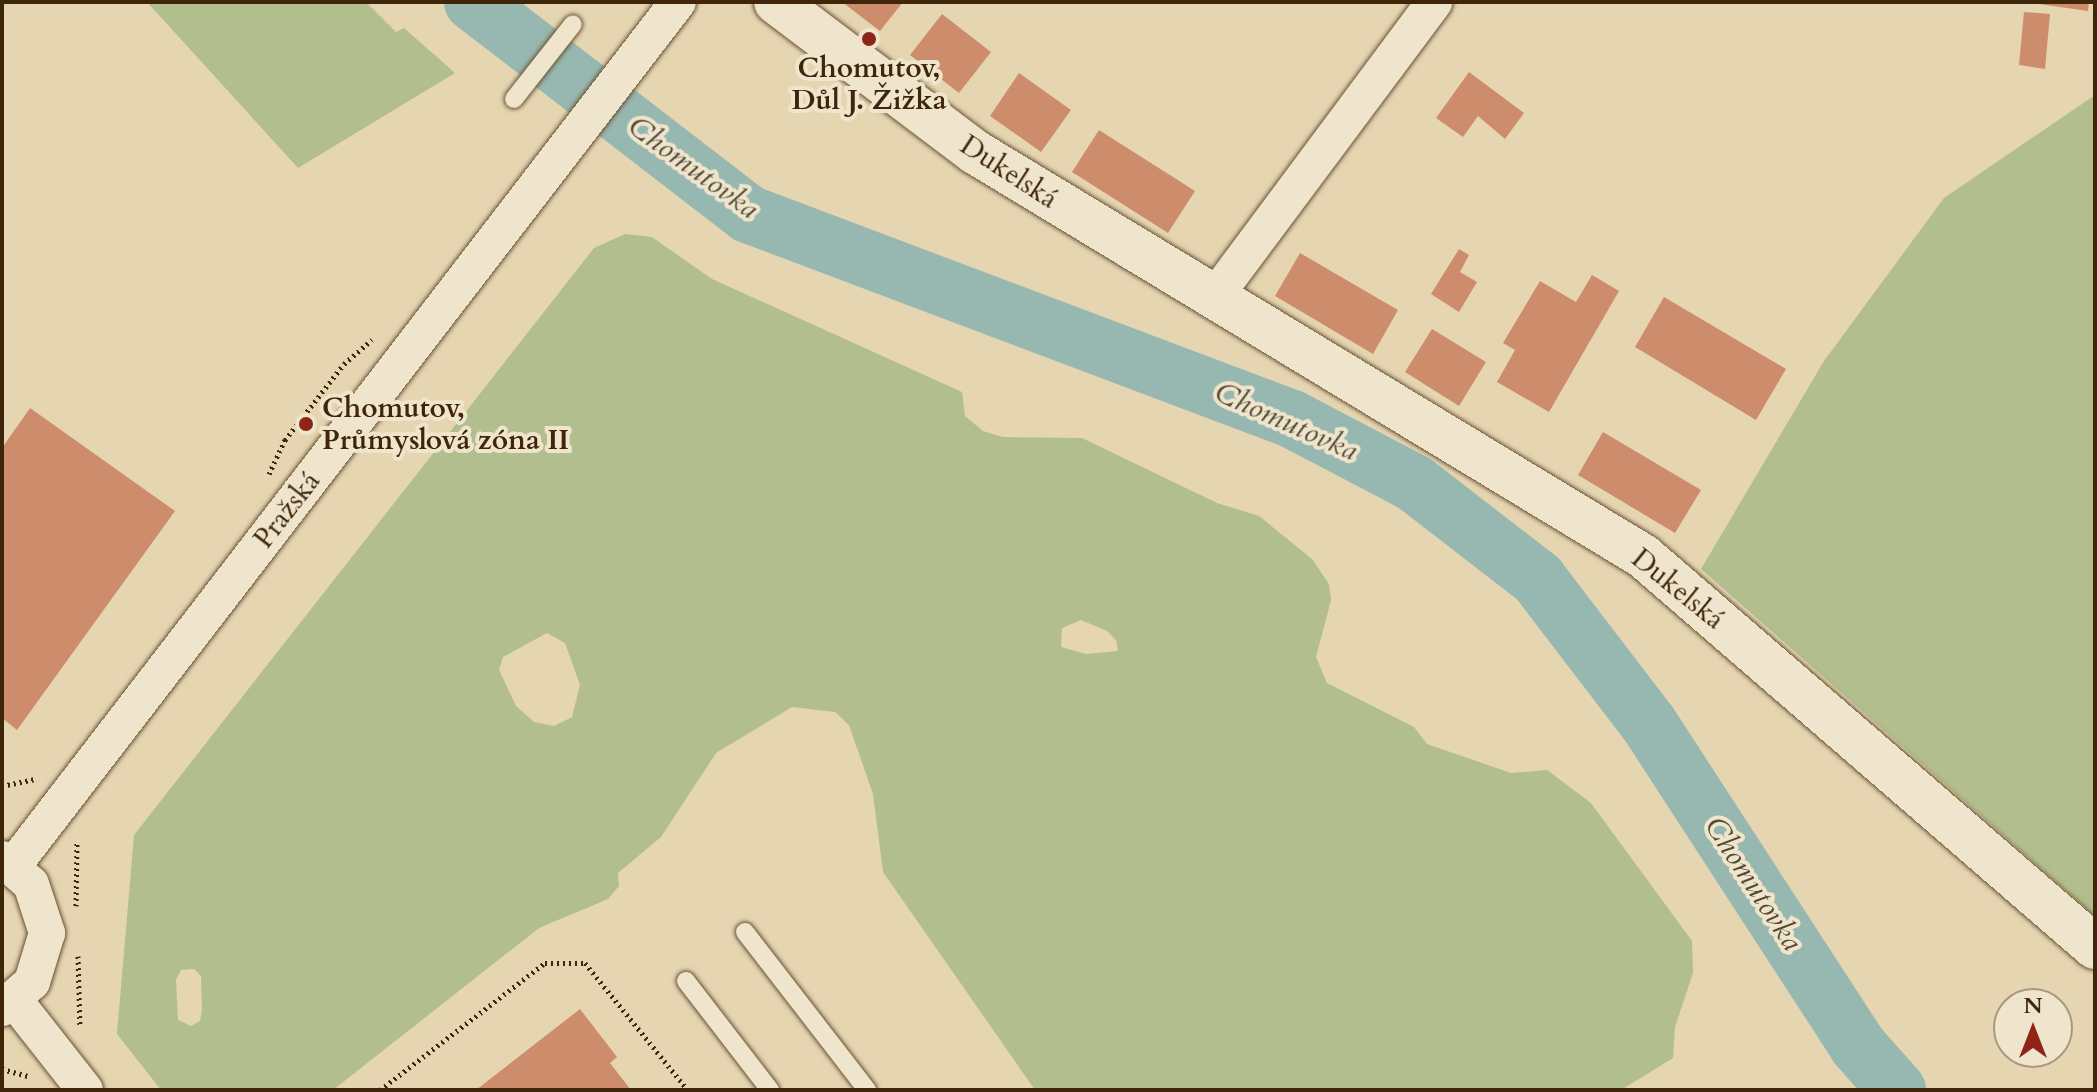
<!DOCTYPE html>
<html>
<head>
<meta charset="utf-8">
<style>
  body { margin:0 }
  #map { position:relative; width:2097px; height:1092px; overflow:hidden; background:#e6d5b1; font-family:Cardo,serif }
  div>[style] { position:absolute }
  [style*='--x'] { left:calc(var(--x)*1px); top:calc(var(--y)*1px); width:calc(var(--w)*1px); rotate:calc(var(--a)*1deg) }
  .green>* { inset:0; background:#b2be8e }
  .river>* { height:58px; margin:-29px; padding:0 29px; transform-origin:29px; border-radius:29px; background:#97b8b0 }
  .building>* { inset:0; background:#cd8d6d }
  .path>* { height:5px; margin-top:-2.5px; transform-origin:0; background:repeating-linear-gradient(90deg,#3f260b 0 2px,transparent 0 6px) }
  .roads { filter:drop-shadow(0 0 2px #695234) drop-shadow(0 0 2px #695234) }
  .lane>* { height:18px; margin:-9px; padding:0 9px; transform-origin:9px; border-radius:9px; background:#efe4cc }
  .street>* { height:36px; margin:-18px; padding:0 18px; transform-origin:18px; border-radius:18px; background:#efe4cc }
  .secondary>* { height:44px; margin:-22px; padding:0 22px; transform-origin:22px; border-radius:22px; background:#efe4cc }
  .dots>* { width:22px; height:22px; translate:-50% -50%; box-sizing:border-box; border:4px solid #efe4cc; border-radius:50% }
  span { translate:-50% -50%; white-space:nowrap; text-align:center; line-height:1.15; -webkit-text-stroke:8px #efe4cc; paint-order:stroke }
  .poi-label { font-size:28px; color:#3f260b; font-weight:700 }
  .left { translate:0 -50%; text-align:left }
  .street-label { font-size:28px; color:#3f260b }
  .water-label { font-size:30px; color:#554a34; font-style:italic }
  .frame { position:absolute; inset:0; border:4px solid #3f260b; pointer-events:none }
  .north { position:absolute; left:1993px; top:988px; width:80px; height:80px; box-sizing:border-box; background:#efe4cc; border:2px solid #a9987f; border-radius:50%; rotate:0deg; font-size:22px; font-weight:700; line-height:32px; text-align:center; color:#3f260b }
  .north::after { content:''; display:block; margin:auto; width:28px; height:36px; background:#8f2418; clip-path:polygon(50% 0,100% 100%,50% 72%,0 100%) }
</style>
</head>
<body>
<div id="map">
  <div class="green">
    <i style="clip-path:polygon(147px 2px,366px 2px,396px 32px,404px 28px,455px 73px,298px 168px)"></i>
    <i style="clip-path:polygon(2095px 95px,2095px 916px,1701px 569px,1824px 361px,1944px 198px)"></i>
    <i style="clip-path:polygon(evenodd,625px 234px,652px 237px,712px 279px,962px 392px,965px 416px,983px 431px,1003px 437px,1082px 438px,1217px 503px,1259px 516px,1312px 559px,1329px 584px,1331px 600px,1316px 657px,1327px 683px,1414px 727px,1427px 744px,1511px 773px,1547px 770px,1591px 803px,1692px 941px,1693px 973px,1675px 1027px,1673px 1058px,1621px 1090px,1035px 1090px,883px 872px,873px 794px,849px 725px,835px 712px,792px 707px,716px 753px,661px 837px,618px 873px,619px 886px,608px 899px,539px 928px,333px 1090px,161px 1090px,117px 1034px,134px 835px,594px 248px,625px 234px,1081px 620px,1107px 631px,1116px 640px,1118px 651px,1086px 654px,1061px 647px,1062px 628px,1081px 620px,625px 234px,547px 633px,565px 643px,580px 685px,572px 717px,554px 726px,534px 722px,516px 706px,499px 670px,503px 657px,547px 633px,625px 234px,194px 969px,201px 976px,202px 1010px,200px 1021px,191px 1026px,178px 1020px,176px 980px,181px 970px,194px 969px)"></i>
  </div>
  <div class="river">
    <i style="--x:473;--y:2;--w:347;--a:37.6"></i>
    <i style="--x:748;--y:214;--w:581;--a:20.65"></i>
    <i style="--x:1292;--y:419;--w:138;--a:27.7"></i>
    <i style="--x:1414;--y:483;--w:157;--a:37.7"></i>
    <i style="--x:1538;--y:579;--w:183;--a:52.6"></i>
    <i style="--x:1649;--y:724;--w:384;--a:57"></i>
    <i style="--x:1858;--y:1046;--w:59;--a:48.4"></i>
  </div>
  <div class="building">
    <i style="clip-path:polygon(842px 2px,903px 2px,880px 31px)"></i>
    <i style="clip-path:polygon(2025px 2px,2089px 2px,2088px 11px)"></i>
    <i style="clip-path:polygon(2024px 12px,2050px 14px,2045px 69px,2019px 65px)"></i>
    <i style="clip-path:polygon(942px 14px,991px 52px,959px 93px,910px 55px)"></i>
    <i style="clip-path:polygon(1469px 72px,1524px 113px,1505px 139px,1478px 116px,1463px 137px,1436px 118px)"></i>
    <i style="clip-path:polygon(1019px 73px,1071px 110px,1041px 152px,990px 116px)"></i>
    <i style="clip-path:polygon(1099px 130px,1195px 191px,1168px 233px,1072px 172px)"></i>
    <i style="clip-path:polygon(1459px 249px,1469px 255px,1460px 272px,1477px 282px,1459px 312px,1431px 294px)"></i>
    <i style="clip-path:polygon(1300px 253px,1398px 310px,1373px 354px,1275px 296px)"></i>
    <i style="clip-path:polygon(1592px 275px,1619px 291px,1549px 412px,1497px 382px,1515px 350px,1503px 343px,1540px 281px,1576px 302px)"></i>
    <i style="clip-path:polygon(1664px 297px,1786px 369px,1756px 420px,1635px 347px)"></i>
    <i style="clip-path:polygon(1432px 329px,1486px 362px,1459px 406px,1405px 372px)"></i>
    <i style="clip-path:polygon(30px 408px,175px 511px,17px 730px,2px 718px,2px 448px)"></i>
    <i style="clip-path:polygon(1603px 432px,1701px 490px,1675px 533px,1578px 475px)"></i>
    <i style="clip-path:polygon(580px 1009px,617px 1057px,610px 1063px,631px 1090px,476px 1090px)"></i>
  </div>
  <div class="path">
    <i style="--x:269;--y:474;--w:38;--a:-65"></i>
    <i style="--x:285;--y:440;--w:96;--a:-52.2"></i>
    <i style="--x:344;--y:364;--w:37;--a:-41"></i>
    <i style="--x:2;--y:786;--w:35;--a:-12"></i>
    <i style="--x:76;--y:906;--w:65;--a:-89.1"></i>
    <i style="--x:78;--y:956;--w:70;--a:88.4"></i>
    <i style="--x:2;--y:1069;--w:28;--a:15"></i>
    <i style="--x:380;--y:1090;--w:208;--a:-37.6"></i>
    <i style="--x:545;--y:963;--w:40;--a:0"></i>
    <i style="--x:585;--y:963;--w:164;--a:51"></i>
  </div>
  <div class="roads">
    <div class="lane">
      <i style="--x:514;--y:99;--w:95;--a:-51.8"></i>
      <i style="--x:745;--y:932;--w:200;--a:52.3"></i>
      <i style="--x:686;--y:981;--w:138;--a:52.4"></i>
    </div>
    <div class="street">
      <i style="--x:1213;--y:299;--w:370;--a:-53.3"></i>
      <i style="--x:2;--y:859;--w:38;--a:41"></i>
      <i style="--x:31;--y:884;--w:52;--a:71.9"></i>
      <i style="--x:47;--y:933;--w:51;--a:107"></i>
      <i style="--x:32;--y:982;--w:40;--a:139"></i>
      <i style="--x:13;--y:866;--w:1090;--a:-52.42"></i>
      <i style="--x:15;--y:1001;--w:113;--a:51.8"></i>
    </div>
    <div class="secondary">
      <i style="--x:776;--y:2;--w:249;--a:37"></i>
      <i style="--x:975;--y:152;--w:781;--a:31.17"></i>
      <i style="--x:1643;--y:556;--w:598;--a:40.86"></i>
    </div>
  </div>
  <div class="dots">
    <i style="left:869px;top:39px;background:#8f2418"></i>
    <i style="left:306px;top:424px;background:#8f2418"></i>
  </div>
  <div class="poi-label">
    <span style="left:869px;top:84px">Chomutov,<br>Důl J. Žižka</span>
    <span class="left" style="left:322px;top:424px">Chomutov,<br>Průmyslová zóna II</span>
  </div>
  <div class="street-label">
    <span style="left:1009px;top:172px;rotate:33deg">Dukelská</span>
    <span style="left:287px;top:510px;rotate:-52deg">Pražská</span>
    <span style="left:1678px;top:589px;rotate:39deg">Dukelská</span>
  </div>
  <div class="water-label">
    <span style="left:693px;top:168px;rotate:36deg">Chomutovka</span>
    <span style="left:1286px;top:422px;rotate:24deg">Chomutovka</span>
    <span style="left:1753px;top:884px;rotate:57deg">Chomutovka</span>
  </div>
  <div class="frame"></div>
  <div class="north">N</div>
</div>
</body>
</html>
